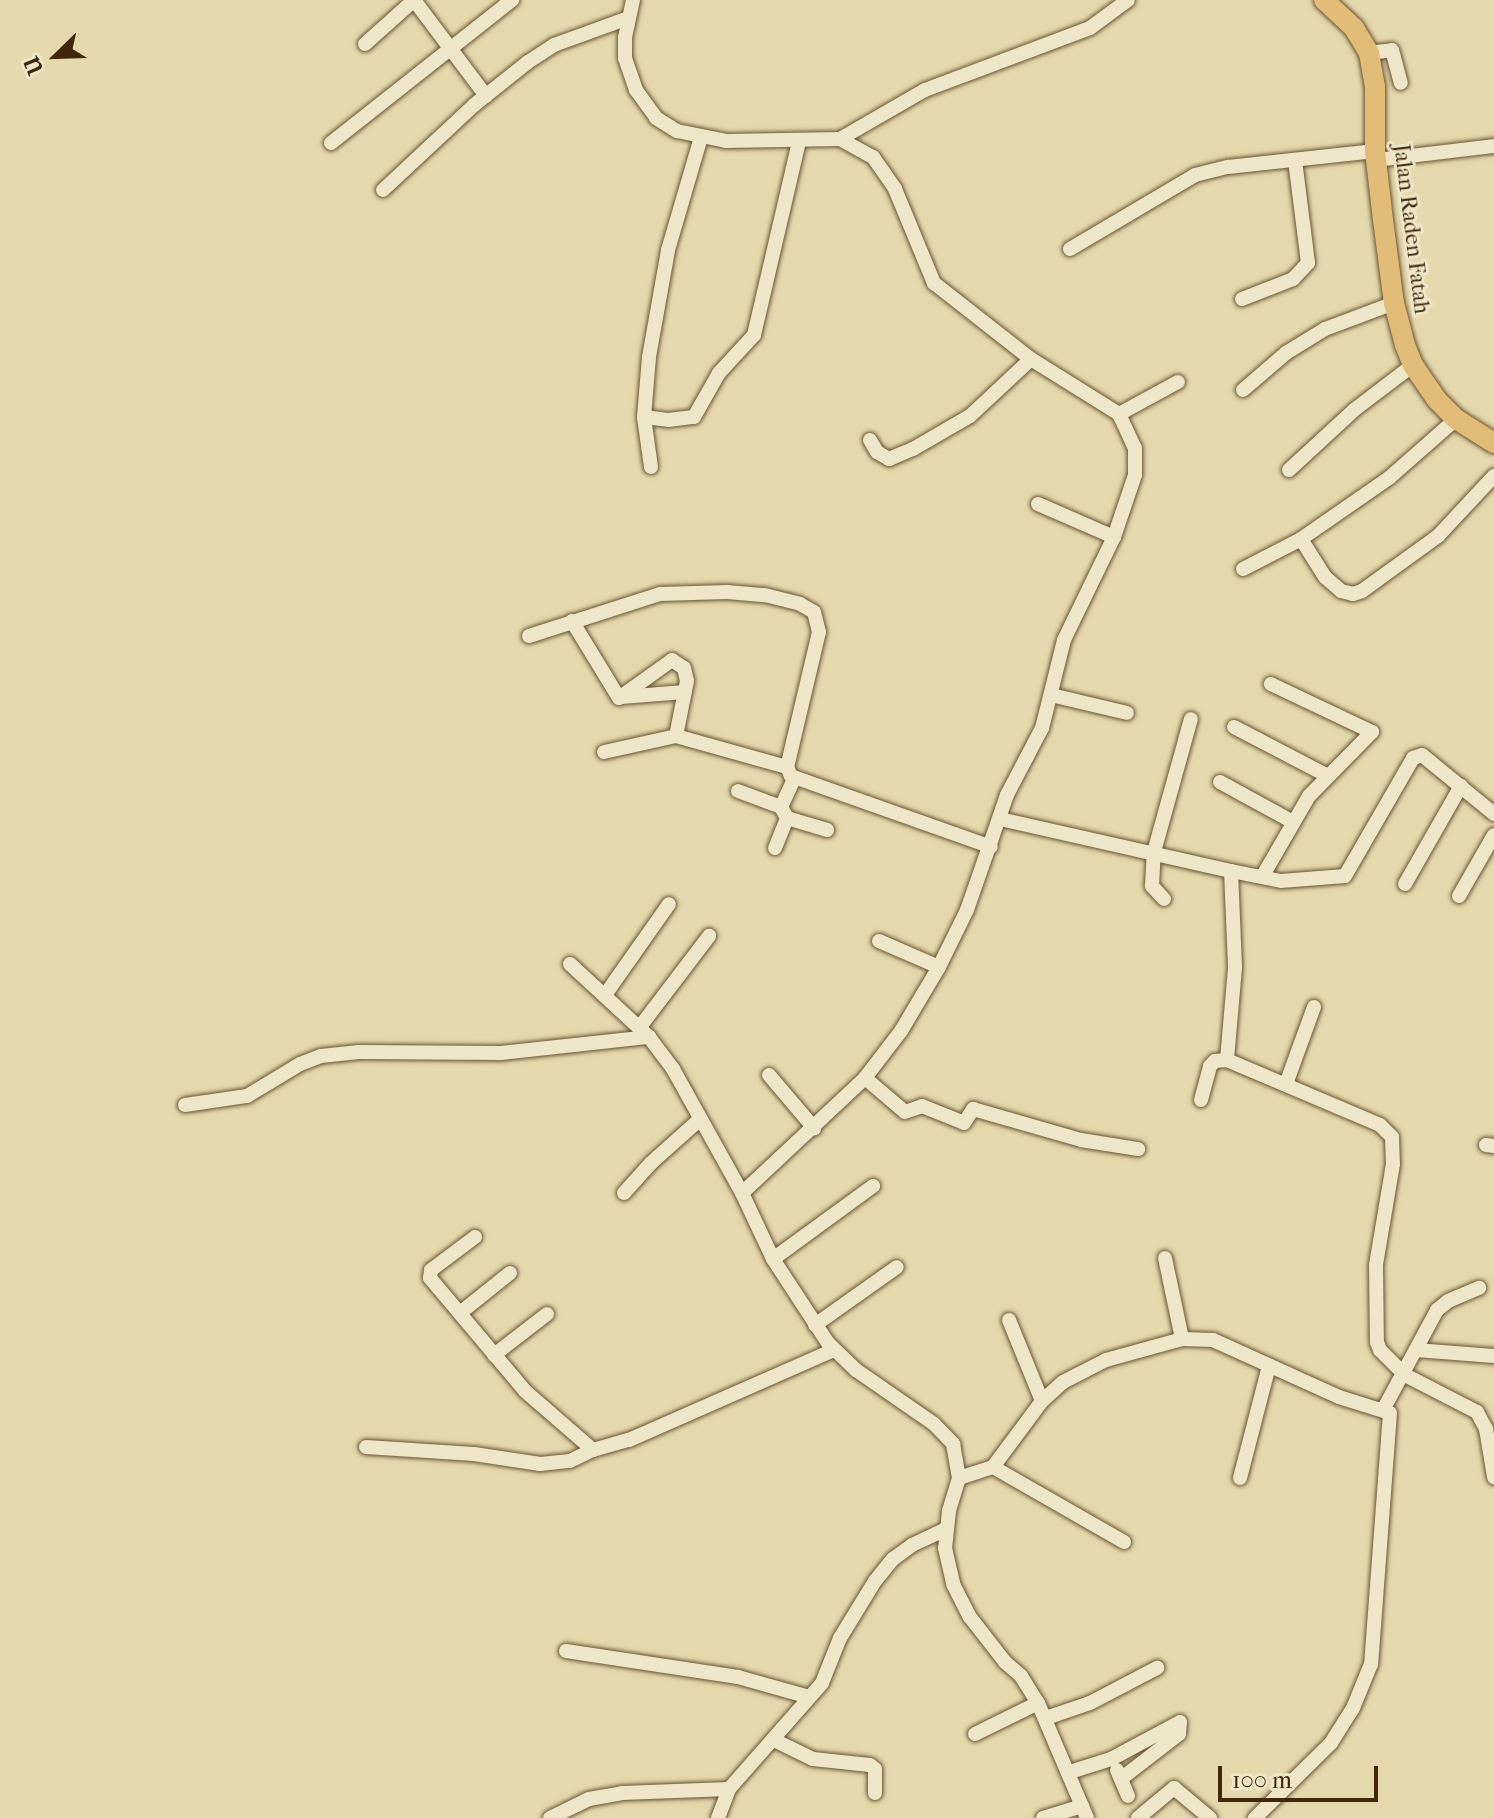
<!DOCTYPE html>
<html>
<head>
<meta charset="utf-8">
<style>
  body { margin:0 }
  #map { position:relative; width:1494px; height:1818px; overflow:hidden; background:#e4d8ac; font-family:"IM FELL French Canon",serif }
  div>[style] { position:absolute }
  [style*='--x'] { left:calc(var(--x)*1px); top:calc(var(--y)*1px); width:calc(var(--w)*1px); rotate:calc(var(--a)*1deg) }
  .roads { filter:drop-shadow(0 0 2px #6a5234) drop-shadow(0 0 2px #6a5234) }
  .minor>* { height:14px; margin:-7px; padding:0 7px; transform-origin:7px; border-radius:7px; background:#ede6c9 }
  .highway>* { height:20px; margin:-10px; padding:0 10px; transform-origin:10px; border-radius:10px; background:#e2bc76 }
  span { translate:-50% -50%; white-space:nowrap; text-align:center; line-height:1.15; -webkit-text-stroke:6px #ede6c9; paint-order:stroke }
  .street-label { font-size:22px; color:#41260c }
  .north { position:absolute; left:16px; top:16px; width:80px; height:80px; -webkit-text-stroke:6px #ede6c9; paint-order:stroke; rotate:247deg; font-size:22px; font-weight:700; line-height:32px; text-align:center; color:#41260c }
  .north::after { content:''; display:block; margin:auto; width:28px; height:36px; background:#41260c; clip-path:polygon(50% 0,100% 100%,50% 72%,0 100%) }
  .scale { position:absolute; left:1218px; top:1766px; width:160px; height:36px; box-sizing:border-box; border:4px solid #41260c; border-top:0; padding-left:10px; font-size:24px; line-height:28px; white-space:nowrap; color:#41260c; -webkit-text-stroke:6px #ede6c9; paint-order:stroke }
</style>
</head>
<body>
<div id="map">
  <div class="roads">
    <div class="minor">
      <i style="--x:414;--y:0;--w:120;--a:53.1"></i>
      <i style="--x:633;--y:0;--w:39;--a:102"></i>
      <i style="--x:625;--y:38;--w:20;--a:90"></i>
      <i style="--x:625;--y:58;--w:34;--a:71"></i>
      <i style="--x:636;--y:90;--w:34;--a:54"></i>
      <i style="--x:656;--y:118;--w:25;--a:32"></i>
      <i style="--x:677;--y:131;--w:50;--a:11.5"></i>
      <i style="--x:726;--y:141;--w:114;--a:-1"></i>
      <i style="--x:840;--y:139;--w:38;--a:29"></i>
      <i style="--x:873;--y:157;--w:39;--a:55"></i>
      <i style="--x:895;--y:189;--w:102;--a:67.5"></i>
      <i style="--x:934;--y:283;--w:123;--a:38.1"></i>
      <i style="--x:1031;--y:359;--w:104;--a:32"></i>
      <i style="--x:1119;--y:414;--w:38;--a:65"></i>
      <i style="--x:1135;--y:448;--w:27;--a:90"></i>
      <i style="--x:1135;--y:475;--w:65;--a:108.7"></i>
      <i style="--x:1114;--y:537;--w:114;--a:115.9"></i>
      <i style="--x:1064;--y:640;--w:91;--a:104"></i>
      <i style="--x:1042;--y:728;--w:76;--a:117.6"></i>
      <i style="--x:1007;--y:795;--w:122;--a:109.2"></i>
      <i style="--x:967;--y:910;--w:64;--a:116.2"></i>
      <i style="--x:939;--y:967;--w:74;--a:120.7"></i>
      <i style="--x:901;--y:1031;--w:59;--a:127.5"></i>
      <i style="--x:865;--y:1078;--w:168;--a:136.9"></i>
      <i style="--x:365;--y:44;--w:66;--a:-41.9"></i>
      <i style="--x:1369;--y:53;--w:23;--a:-7"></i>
      <i style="--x:1392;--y:50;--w:34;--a:75"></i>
      <i style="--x:840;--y:139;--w:98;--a:-30"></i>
      <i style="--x:925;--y:90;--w:176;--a:-20.6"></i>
      <i style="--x:1090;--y:28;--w:47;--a:-36.4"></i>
      <i style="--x:331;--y:143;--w:231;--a:-38.3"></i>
      <i style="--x:1376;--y:160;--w:119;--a:-6.8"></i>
      <i style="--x:383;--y:190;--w:125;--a:-43"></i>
      <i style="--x:474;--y:105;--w:69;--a:-38.5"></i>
      <i style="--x:528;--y:62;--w:31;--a:-33"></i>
      <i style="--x:554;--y:45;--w:79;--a:-20"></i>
      <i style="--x:1070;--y:249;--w:145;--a:-30.6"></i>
      <i style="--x:1195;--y:175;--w:34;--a:-14"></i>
      <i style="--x:1228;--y:167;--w:148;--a:-6.2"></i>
      <i style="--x:1242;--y:299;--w:55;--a:-21.4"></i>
      <i style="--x:1293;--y:279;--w:22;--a:-47"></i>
      <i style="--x:1308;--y:263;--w:104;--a:-97.2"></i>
      <i style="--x:1243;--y:390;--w:57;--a:-40.7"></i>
      <i style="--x:1286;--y:353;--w:46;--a:-31.6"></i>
      <i style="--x:1325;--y:329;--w:74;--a:-20.6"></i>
      <i style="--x:1119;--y:414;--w:67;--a:-28.5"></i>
      <i style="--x:644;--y:417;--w:24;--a:7"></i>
      <i style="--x:668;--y:420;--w:26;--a:-7"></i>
      <i style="--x:694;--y:417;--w:51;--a:-60.4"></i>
      <i style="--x:719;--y:373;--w:52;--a:-47.4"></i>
      <i style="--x:754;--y:335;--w:199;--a:-76.9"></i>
      <i style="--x:870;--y:440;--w:14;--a:60"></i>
      <i style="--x:877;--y:452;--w:14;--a:30"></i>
      <i style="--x:889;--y:459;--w:26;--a:-23"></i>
      <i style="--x:913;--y:449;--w:66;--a:-30.1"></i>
      <i style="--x:970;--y:416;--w:83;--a:-43.1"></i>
      <i style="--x:651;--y:467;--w:50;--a:-98"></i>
      <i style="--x:644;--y:417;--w:60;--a:-85.2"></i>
      <i style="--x:649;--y:357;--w:109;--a:-79.9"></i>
      <i style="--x:668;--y:250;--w:118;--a:-73.7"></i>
      <i style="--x:1289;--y:470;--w:88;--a:-42.7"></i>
      <i style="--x:1354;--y:410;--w:74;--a:-37.3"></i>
      <i style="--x:1038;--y:504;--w:83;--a:23.5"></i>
      <i style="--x:1301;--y:539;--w:45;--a:57.7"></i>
      <i style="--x:1325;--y:577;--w:21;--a:41"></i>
      <i style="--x:1341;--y:591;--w:12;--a:14"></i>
      <i style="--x:1353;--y:594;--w:9;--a:-18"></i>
      <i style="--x:1362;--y:591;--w:94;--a:-35.9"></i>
      <i style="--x:1438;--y:536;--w:82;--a:-47"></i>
      <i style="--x:1243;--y:569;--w:65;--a:-27.3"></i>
      <i style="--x:1301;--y:539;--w:107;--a:-34.7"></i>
      <i style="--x:1389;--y:478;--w:89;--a:-41.4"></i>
      <i style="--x:572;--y:621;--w:90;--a:58.6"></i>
      <i style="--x:619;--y:698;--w:65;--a:-35.6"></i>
      <i style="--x:672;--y:660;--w:14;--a:34"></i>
      <i style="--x:684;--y:668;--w:13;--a:77"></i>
      <i style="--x:687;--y:681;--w:56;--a:101.3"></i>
      <i style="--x:676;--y:736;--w:115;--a:15.6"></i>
      <i style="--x:529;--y:636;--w:138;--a:-17.8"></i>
      <i style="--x:660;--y:594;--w:67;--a:-1.7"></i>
      <i style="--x:727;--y:592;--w:38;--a:5"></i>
      <i style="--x:765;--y:595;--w:36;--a:14"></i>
      <i style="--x:800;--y:604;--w:16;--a:30"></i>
      <i style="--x:814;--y:612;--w:21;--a:76"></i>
      <i style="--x:819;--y:632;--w:139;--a:103.3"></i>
      <i style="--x:787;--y:767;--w:10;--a:66"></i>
      <i style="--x:791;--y:776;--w:212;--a:19.5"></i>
      <i style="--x:1051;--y:695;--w:78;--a:13.3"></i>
      <i style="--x:621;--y:697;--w:64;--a:-4.5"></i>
      <i style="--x:1234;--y:727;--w:106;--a:27.5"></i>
      <i style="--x:604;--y:752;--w:74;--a:-12.5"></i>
      <i style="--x:1220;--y:782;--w:83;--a:28.7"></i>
      <i style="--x:738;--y:791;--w:46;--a:20.4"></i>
      <i style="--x:781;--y:807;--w:31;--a:-65"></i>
      <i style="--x:781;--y:807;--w:13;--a:61"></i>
      <i style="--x:787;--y:818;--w:42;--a:16.7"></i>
      <i style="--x:1000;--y:819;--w:237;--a:12.7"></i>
      <i style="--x:1231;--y:871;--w:97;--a:87.6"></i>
      <i style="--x:1235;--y:968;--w:92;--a:95"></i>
      <i style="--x:775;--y:848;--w:32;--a:-68"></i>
      <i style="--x:1231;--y:871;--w:51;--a:11.3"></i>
      <i style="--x:1281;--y:881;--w:64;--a:-4.5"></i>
      <i style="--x:1345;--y:876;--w:136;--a:-60"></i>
      <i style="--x:1413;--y:758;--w:9;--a:-18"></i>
      <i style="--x:1422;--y:755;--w:93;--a:39.3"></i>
      <i style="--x:1262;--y:877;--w:94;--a:-59.9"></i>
      <i style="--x:1309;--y:796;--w:90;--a:-45.5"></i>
      <i style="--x:1372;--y:732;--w:112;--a:-154.6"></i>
      <i style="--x:1405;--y:884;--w:113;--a:-60.3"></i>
      <i style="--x:1459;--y:896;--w:70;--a:-60.2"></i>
      <i style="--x:1164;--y:899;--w:18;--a:-133"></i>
      <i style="--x:1152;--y:886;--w:34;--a:-87"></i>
      <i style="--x:1154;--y:852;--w:138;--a:-74.5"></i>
      <i style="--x:879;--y:941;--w:65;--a:23.4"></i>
      <i style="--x:570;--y:964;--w:108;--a:42.7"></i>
      <i style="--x:649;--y:1037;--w:40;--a:53"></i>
      <i style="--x:673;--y:1069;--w:142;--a:60.9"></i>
      <i style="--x:742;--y:1193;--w:73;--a:64.8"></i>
      <i style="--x:773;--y:1259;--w:100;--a:56.8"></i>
      <i style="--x:828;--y:1343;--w:39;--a:44"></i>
      <i style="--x:856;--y:1370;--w:95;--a:34.7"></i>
      <i style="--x:934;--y:1424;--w:28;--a:46"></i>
      <i style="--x:953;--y:1444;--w:35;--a:80"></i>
      <i style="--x:959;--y:1478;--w:34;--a:107"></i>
      <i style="--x:949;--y:1511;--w:37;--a:96"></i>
      <i style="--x:945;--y:1548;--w:37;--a:77"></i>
      <i style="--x:953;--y:1584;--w:37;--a:63"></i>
      <i style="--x:970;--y:1617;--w:57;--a:52.1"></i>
      <i style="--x:1005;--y:1662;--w:21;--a:41"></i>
      <i style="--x:1021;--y:1676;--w:32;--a:58"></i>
      <i style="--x:1038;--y:1703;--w:125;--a:66.9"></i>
      <i style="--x:605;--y:995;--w:111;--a:-54.9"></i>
      <i style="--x:639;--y:1028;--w:116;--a:-52.7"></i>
      <i style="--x:769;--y:1075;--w:70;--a:49.7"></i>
      <i style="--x:865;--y:1078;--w:52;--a:40.4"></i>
      <i style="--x:905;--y:1112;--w:18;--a:-19"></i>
      <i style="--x:922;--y:1106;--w:45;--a:22"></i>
      <i style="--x:964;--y:1123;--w:17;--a:-57"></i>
      <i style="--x:973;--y:1109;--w:112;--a:16"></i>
      <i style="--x:1081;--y:1140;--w:58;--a:9"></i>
      <i style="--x:1286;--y:1084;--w:82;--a:-70"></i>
      <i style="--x:1201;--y:1100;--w:35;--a:-75"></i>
      <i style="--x:1210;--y:1066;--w:7;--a:-45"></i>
      <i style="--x:1215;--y:1061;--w:12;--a:-5"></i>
      <i style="--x:1227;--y:1060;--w:166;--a:23"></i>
      <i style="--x:1380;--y:1125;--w:17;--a:45"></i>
      <i style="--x:1392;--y:1137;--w:27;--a:88"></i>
      <i style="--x:1393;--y:1164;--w:102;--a:99.6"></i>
      <i style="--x:1376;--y:1265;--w:77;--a:89.3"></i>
      <i style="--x:1377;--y:1342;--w:9;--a:69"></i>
      <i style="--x:1380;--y:1350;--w:35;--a:45"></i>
      <i style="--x:1405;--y:1375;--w:81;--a:27.2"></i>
      <i style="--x:1477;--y:1412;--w:19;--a:62"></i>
      <i style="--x:1486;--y:1429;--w:49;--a:80.5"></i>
      <i style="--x:185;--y:1105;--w:63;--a:-8.3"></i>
      <i style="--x:247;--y:1096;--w:62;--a:-31.1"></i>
      <i style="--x:300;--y:1064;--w:22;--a:-21"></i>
      <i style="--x:321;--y:1056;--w:38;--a:-6"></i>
      <i style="--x:359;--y:1052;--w:142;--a:0.4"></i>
      <i style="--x:501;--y:1053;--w:149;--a:-6.2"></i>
      <i style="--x:1486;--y:1145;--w:8;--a:7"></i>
      <i style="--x:624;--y:1193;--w:40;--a:-48"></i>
      <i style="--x:651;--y:1163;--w:66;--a:-41.9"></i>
      <i style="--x:475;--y:1237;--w:55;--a:143.1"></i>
      <i style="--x:431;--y:1270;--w:8;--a:97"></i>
      <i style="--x:430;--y:1278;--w:148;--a:49.9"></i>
      <i style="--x:525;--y:1391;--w:90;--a:40.9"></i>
      <i style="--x:593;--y:1450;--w:37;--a:-16"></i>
      <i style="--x:629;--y:1440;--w:224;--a:-23.7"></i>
      <i style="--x:1165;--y:1258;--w:83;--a:78.1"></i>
      <i style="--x:773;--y:1259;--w:124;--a:-36.1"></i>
      <i style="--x:460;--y:1313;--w:64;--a:-38.7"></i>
      <i style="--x:1009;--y:1320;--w:87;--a:67.8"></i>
      <i style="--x:815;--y:1325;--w:100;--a:-35.3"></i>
      <i style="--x:1416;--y:1350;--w:78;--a:4.4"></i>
      <i style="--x:494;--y:1355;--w:67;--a:-37.7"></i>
      <i style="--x:1383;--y:1410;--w:114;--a:-61.6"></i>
      <i style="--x:1437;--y:1310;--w:14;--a:-39"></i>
      <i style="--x:1448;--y:1301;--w:34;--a:-23"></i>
      <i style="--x:366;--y:1447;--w:108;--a:3.7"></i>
      <i style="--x:474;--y:1454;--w:67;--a:8.6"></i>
      <i style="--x:540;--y:1464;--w:30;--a:-6"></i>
      <i style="--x:570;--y:1461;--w:25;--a:-26"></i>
      <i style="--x:993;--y:1467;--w:151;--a:29.8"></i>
      <i style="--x:959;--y:1478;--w:36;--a:-18"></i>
      <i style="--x:993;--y:1467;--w:82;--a:-53.4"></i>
      <i style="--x:1042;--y:1401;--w:28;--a:-42"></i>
      <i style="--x:1063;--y:1382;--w:48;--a:-27.1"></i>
      <i style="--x:1106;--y:1360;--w:79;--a:-15.4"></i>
      <i style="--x:1182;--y:1339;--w:31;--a:2"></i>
      <i style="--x:1213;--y:1340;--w:138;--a:24.3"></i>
      <i style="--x:1339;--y:1397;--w:53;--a:17.4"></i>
      <i style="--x:1390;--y:1413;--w:252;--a:94.3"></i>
      <i style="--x:1371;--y:1664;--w:48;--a:112.2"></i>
      <i style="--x:1353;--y:1708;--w:41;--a:122.2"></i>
      <i style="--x:1331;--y:1743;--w:107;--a:135.4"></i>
      <i style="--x:1240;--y:1478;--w:116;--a:-75.5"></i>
      <i style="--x:566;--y:1651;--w:174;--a:8.6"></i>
      <i style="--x:738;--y:1677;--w:74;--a:15.7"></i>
      <i style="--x:1046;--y:1718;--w:46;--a:-18.8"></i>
      <i style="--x:1090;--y:1703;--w:76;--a:-27.6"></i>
      <i style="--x:975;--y:1734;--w:70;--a:-26.2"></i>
      <i style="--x:774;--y:1740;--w:43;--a:26"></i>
      <i style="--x:813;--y:1759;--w:57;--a:6"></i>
      <i style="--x:870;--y:1765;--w:6;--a:39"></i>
      <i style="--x:875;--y:1769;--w:24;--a:90"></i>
      <i style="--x:1117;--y:1770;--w:28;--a:67"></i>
      <i style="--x:1070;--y:1772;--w:43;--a:-17.6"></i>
      <i style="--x:1111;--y:1759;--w:78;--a:-28.2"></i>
      <i style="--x:1180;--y:1722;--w:12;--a:95"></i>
      <i style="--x:1179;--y:1734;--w:72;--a:142.3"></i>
      <i style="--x:550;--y:1818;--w:43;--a:-26"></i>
      <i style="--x:589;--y:1799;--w:34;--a:-10"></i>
      <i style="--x:622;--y:1793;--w:107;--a:-2.1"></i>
      <i style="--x:718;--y:1818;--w:31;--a:-69"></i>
      <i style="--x:729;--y:1789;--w:141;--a:-48.7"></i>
      <i style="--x:822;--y:1683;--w:48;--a:-68.2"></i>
      <i style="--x:840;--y:1638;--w:67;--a:-58.4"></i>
      <i style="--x:875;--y:1581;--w:28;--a:-51"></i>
      <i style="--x:893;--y:1559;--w:24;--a:-36"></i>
      <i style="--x:912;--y:1545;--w:38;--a:-25"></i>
      <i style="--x:1043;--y:1818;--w:41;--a:-17.1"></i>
      <i style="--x:1138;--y:1818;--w:47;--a:-39.8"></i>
      <i style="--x:1174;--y:1788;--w:47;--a:39.8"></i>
    </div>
    <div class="highway">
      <i style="--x:1324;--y:0;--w:41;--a:43"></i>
      <i style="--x:1354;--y:28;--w:29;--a:59"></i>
      <i style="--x:1369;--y:53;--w:34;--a:80"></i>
      <i style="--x:1375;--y:86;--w:65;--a:90"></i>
      <i style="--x:1375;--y:151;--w:69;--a:83.4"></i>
      <i style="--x:1383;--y:220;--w:84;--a:82.5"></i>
      <i style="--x:1394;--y:303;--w:43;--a:75.3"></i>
      <i style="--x:1405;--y:345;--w:22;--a:68"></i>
      <i style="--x:1413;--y:365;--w:42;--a:55.6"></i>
      <i style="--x:1437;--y:400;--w:27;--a:45"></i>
      <i style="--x:1456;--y:419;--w:45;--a:32.3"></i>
    </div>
  </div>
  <div class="street-label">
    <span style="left:1411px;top:229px;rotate:83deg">Jalan Raden Fatah</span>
  </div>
  <div class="north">U</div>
  <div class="scale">100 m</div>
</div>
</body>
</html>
